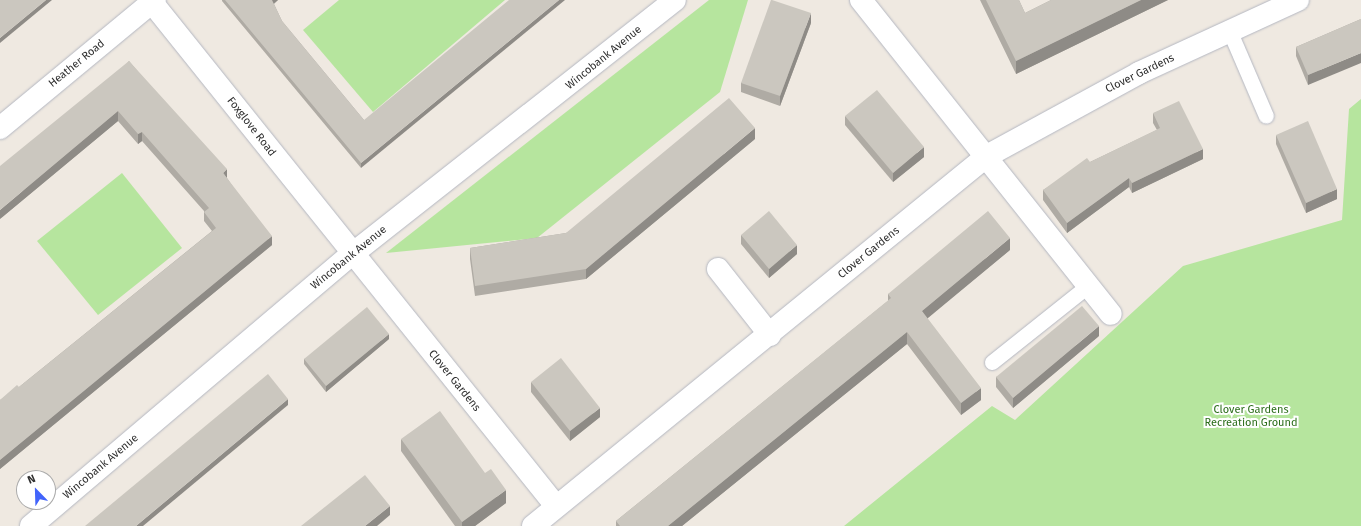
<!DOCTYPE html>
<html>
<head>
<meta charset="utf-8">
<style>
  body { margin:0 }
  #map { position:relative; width:1361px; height:526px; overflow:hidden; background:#efe9e1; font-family:"Fira Sans",sans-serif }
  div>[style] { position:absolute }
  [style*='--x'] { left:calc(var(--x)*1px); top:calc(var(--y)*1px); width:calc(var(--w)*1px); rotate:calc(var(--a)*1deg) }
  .green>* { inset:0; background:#b6e59e }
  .roads { filter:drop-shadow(0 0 1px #b4b7c1) drop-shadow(0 0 1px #b4b7c1) }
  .service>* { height:15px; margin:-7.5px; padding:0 7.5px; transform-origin:7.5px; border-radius:7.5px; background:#fff }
  .minor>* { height:22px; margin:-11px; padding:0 11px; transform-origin:11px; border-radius:11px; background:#fff }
  .wall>* { inset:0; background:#afaba4 }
  .shaded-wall>* { inset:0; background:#8e8b86 }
  .building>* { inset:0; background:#cbc7bf }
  span { translate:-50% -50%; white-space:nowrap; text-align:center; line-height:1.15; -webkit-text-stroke:4px #fff; paint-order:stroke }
  .street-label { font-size:11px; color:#2e2e2e }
  .park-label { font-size:11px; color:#2c6e1b }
  .north { position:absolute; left:16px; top:470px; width:40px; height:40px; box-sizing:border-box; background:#fff; border:1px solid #ababab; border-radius:50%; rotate:337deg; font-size:11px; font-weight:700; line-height:16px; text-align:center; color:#2e2e2e }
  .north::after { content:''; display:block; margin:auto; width:14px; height:18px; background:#4264fb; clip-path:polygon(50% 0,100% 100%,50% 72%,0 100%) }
</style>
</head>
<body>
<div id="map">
  <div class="green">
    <i style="clip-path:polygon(339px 0,505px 0,373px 112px,303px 30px)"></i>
    <i style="clip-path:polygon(709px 0,748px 0,720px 92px,537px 238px,386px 253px)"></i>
    <i style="clip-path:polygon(1361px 99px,1361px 526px,844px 526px,992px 406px,1015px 420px,1183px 266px,1342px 220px,1349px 109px)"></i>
    <i style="clip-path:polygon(122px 173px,182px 248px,98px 315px,37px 241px)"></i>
  </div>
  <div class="roads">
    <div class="service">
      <i style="--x:1230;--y:32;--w:91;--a:66.8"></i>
      <i style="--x:992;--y:362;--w:125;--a:-38.5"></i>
    </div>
    <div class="minor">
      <i style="--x:150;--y:0;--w:649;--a:51.26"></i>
      <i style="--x:861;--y:0;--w:401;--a:51.5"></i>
      <i style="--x:0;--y:128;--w:201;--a:-39.6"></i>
      <i style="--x:718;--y:269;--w:84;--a:51.8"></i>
      <i style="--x:31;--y:526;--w:419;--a:-40.3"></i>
      <i style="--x:351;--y:255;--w:412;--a:-38.2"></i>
      <i style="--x:533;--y:526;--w:586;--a:-39.18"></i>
      <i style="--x:987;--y:156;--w:173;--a:-28.6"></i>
      <i style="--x:1139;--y:73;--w:175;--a:-24.7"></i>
    </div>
  </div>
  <div class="wall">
    <i style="clip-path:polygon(222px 0,278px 0,274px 4px,282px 21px,364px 120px,361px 168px,222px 1px)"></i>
    <i style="clip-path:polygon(980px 0,1019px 0,1025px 13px,1051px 0,1168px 0,1016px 74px)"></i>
    <i style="clip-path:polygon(1361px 19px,1308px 85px,1296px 56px,1296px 47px)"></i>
    <i style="clip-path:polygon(811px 23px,780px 106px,741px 92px,741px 83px)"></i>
    <i style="clip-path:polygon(129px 61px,227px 178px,272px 245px,0 469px,0 400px,19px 387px,212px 231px,204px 221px,204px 211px,142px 141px,138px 144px,118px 121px,0 219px)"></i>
    <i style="clip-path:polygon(1153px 113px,1203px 159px,1132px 193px,1129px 187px,1067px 233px,1043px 200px,1043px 190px,1090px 162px,1157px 130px,1153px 123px)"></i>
    <i style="clip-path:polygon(845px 116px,924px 157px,893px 182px,845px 125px)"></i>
    <i style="clip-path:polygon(1276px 135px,1337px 199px,1306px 213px,1276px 144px)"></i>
    <i style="clip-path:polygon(755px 139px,586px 279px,475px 296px,470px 259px,470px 248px,566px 233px)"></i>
    <i style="clip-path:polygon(741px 235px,797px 254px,769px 278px,741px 244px)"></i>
    <i style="clip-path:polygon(1010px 250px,927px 318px,981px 400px,961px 415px,907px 344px,682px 526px,616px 526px,616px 521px,888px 301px,888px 294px)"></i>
    <i style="clip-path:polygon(1099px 336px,1013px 408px,996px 387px,996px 377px)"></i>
    <i style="clip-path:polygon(389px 339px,326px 392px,304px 364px,304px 359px)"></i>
    <i style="clip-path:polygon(531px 382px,600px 417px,570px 441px,531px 392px)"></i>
    <i style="clip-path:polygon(401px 439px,506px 503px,475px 526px,455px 526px,401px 451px)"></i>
  </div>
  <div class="shaded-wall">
    <i style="clip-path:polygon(46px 0,52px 0,0 43px,0 38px)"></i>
    <i style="clip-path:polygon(272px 0,278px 0,272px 5px)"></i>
    <i style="clip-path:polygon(559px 0,565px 0,361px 168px,361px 163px)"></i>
    <i style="clip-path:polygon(1141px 0,1168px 0,1016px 74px,1016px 61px)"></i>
    <i style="clip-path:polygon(811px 13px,811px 23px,780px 106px,780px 96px)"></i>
    <i style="clip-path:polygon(1361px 53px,1361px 63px,1308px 85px,1308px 75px)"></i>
    <i style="clip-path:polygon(118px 111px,118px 121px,0 219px,0 210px)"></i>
    <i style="clip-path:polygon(755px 128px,755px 139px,586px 279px,586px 269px)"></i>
    <i style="clip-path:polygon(142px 132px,142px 141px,138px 144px,138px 134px)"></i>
    <i style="clip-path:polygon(924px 147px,924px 157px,893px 182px,893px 173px)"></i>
    <i style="clip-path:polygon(1203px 149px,1203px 159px,1132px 193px,1132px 183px)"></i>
    <i style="clip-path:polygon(227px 169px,227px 178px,223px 173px)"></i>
    <i style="clip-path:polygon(1129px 178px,1129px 187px,1067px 233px,1067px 223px)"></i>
    <i style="clip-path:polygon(1337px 189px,1337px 199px,1306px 213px,1306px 203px)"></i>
    <i style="clip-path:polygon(272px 236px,272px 245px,0 469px,0 460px)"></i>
    <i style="clip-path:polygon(1010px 238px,1010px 250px,922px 323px,922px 311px)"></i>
    <i style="clip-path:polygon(797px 245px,797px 254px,769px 278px,769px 269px)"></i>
    <i style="clip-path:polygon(1099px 326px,1099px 336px,1013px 408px,1013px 398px)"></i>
    <i style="clip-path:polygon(907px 332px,907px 344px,682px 526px,668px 526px)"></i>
    <i style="clip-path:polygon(389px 334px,389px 339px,326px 392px,326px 386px)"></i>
    <i style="clip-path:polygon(981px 388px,981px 400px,961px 415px,961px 403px)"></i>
    <i style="clip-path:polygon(288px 399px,288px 405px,143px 526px,136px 526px)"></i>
    <i style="clip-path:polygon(600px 408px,600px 417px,570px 441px,570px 431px)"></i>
    <i style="clip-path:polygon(506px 490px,506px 503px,475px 526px,462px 526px,462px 522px)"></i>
    <i style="clip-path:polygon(390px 506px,390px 515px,377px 526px,365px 526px)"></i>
  </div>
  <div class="building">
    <i style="clip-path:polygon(0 0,46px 0,0 38px)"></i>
    <i style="clip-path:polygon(225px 0,272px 0,282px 21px,364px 120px,509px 0,559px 0,361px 163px)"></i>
    <i style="clip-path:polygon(771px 0,772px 0,811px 13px,780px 96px,741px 83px)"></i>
    <i style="clip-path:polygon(986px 0,1019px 0,1025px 13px,1051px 0,1141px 0,1016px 61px)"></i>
    <i style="clip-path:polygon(1361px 19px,1361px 53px,1308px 75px,1296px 47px)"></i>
    <i style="clip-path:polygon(129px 61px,227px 169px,223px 173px,272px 236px,0 460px,0 400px,17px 385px,19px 387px,216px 228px,204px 212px,209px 208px,142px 132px,138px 134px,118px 111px,0 210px,0 166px)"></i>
    <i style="clip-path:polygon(877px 90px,924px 147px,893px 173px,845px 116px)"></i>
    <i style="clip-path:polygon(729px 98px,755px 128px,586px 269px,475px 286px,470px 248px,566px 233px)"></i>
    <i style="clip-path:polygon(1179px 101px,1203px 149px,1132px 183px,1129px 178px,1067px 223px,1043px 190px,1087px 158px,1090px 162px,1160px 128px,1153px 113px)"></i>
    <i style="clip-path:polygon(1308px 121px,1337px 189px,1306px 203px,1276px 135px)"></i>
    <i style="clip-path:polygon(769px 211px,797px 245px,769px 269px,741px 235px)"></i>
    <i style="clip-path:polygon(988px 211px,1010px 238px,922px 311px,981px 388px,961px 403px,907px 332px,668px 526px,620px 526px,616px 521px,891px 298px,888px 294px)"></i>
    <i style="clip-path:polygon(1082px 306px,1099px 326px,1013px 398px,996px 377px)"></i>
    <i style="clip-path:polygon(367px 307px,389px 334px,326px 386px,304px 359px)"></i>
    <i style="clip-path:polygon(561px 358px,600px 408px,570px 431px,531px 382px)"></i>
    <i style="clip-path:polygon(268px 374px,288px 399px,136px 526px,85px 526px)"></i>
    <i style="clip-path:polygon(440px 411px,485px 473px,491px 469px,506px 490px,462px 522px,401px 439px)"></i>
    <i style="clip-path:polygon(365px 475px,390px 506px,365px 526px,301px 526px)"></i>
  </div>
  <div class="street-label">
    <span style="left:604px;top:58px;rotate:-39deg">Wincobank Avenue</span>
    <span style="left:77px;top:64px;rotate:-39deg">Heather Road</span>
    <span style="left:1140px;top:74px;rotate:-26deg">Clover Gardens</span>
    <span style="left:251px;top:127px;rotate:52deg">Foxglove Road</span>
    <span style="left:869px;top:253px;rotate:-39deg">Clover Gardens</span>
    <span style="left:349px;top:258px;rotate:-39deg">Wincobank Avenue</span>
    <span style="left:454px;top:381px;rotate:51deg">Clover Gardens</span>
    <span style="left:101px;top:467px;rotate:-40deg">Wincobank Avenue</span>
  </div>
  <div class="park-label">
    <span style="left:1251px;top:417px">Clover Gardens<br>Recreation Ground</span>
  </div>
  <div class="north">N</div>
</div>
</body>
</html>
